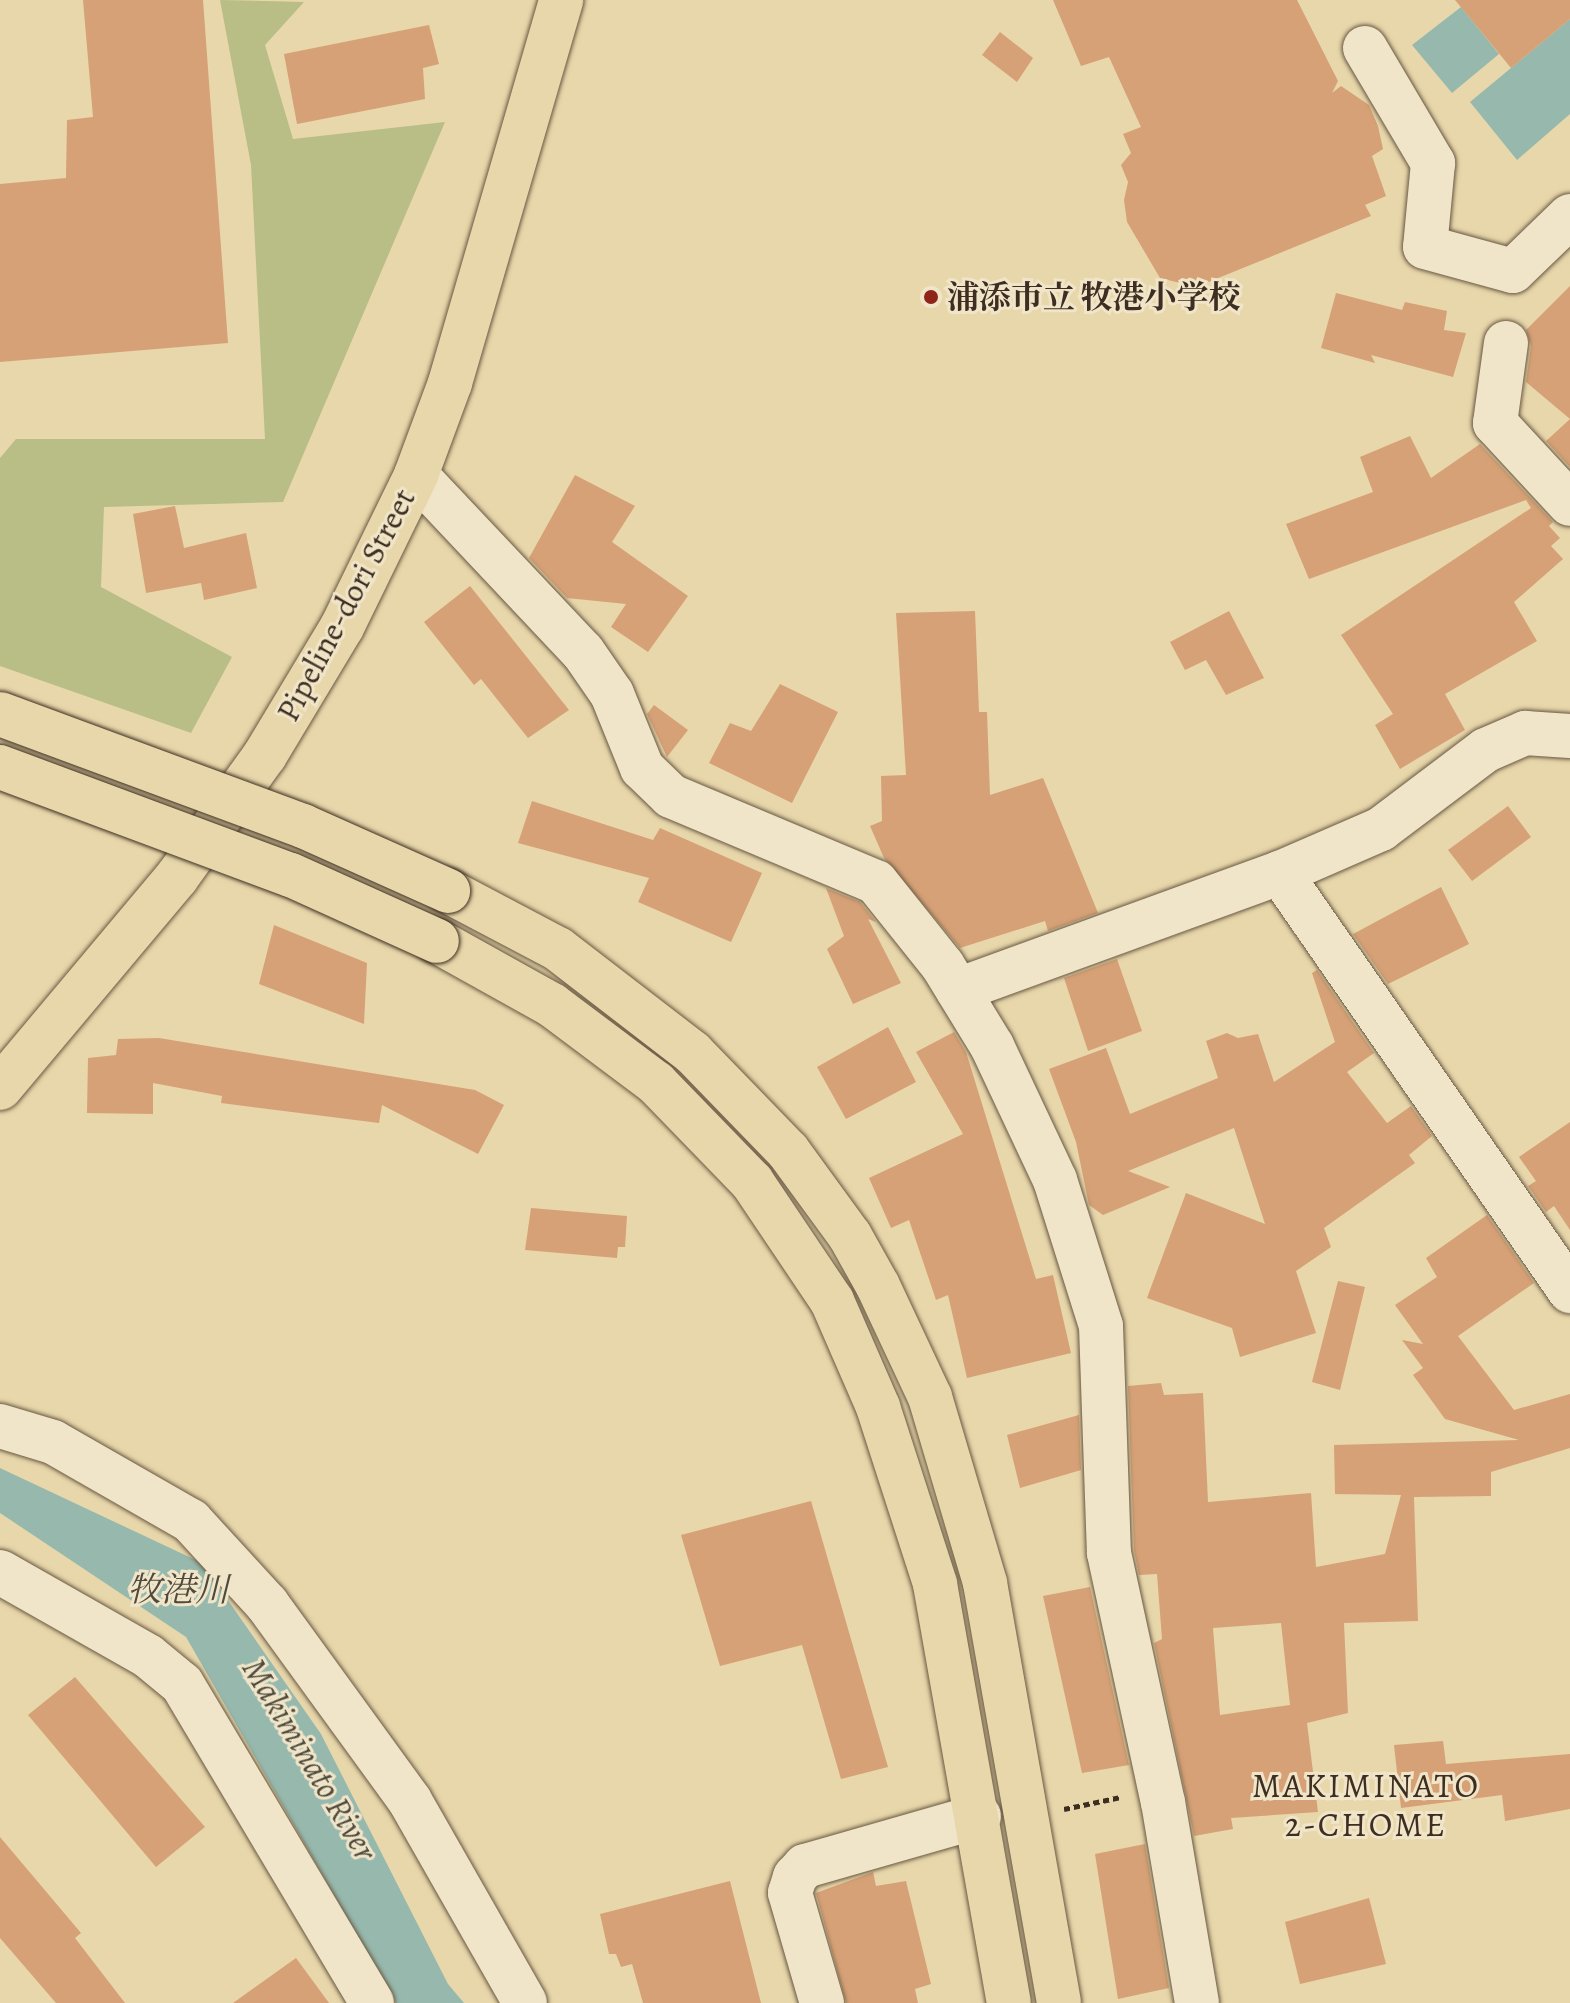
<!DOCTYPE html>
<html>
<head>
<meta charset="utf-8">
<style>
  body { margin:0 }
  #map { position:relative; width:1570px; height:2003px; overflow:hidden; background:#e8d7aa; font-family:Alegreya,"Noto Serif JP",serif }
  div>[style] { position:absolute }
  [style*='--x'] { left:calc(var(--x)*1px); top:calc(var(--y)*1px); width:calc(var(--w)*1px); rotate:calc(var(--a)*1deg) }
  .green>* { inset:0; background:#b9bd86 }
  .water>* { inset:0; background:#97b9ad }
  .building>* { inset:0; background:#d6a176 }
  .path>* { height:5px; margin-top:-2.5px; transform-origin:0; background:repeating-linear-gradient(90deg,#3d2e21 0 6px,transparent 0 10px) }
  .roads { filter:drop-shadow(0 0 2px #685843) drop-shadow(0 0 2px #685843) }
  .minor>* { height:44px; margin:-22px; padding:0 22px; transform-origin:22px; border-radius:22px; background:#f0e5c8 }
  .major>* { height:44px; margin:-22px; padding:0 22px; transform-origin:22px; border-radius:22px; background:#e8d7aa }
  .bridges { filter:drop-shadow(0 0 2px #3d2e21) drop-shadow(0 0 2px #3d2e21) }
  .major-bridge>* { height:44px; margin:-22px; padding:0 22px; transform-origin:22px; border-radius:22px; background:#e8d7aa }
  .dots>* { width:22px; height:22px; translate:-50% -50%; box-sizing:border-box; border:4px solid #f0e5c8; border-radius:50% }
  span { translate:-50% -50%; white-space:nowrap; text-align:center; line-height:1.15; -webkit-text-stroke:6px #f0e5c8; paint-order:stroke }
  .poi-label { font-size:32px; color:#3d2e21; font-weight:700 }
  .left { translate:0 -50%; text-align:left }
  .street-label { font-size:32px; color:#3d2e21 }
  .water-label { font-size:34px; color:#4f4a3d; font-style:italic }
  .neighbourhood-label { font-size:34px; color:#3d2e21; letter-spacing:2px }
</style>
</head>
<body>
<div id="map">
  <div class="green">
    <i style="clip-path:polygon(220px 0,304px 2px,265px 45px,293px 139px,445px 122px,283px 502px,104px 507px,101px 587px,232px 657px,191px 733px,0 666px,0 458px,16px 439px,265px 439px,251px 165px)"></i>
  </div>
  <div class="water">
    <i style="clip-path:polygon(1461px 7px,1499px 54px,1452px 93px,1412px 45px)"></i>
    <i style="clip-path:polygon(1570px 19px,1570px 114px,1517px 160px,1470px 102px)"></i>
    <i style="clip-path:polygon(0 1468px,202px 1563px,321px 1734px,448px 1984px,464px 2003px,396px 2003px,186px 1637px,0 1513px)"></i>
  </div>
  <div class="building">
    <i style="clip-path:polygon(83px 0,203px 0,228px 343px,0 362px,0 184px,66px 178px,67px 120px,93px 117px)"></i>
    <i style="clip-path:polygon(1053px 0,1297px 0,1338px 81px,1332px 93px,1341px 86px,1369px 105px,1378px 126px,1383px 149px,1372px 156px,1386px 196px,1365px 205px,1371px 216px,1196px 287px,1160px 278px,1127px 222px,1124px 200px,1128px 182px,1121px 165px,1131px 153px,1123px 134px,1141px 127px,1109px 57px,1081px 66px)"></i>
    <i style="clip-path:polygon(1455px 0,1570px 0,1570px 19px,1511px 68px)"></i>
    <i style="clip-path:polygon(429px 25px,439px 64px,423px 68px,425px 99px,297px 124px,284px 54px)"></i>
    <i style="clip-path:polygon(1000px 32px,1033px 58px,1017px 82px,982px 55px)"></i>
    <i style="clip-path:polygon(1570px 286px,1570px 467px,1546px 441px,1570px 419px,1526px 382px,1531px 346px,1526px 330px)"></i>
    <i style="clip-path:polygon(1336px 293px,1402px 310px,1405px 302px,1447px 311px,1444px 330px,1466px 333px,1453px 377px,1371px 355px,1375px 363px,1321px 348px)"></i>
    <i style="clip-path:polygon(1410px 436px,1431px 478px,1480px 444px,1553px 522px,1549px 526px,1560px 538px,1551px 546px,1563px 559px,1514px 602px,1537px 641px,1445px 694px,1465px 730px,1400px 769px,1375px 725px,1393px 714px,1341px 635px,1531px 508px,1526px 500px,1309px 579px,1286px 524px,1373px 492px,1360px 457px)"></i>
    <i style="clip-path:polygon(575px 475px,635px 506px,612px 542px,688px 596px,648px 652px,611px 627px,626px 604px,567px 598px,529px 558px)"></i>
    <i style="clip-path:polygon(175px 506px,184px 548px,246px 533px,257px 588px,204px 600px,201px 583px,146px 593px,133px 514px)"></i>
    <i style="clip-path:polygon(470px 586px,569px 710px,528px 738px,481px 679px,474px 685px,424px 622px)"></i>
    <i style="clip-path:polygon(975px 611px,979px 712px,987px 712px,990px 795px,1043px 778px,1098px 913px,1048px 931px,1045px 921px,960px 948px,884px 858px,870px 826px,882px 821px,881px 776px,906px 775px,896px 613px)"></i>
    <i style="clip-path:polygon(1229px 611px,1264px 678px,1226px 695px,1206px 660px,1185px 670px,1170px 642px)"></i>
    <i style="clip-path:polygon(780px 684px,838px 712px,792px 803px,709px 763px,730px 723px,751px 731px)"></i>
    <i style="clip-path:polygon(654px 705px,688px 730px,667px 757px,647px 714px)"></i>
    <i style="clip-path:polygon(532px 801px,653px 840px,660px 828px,762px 873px,731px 942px,638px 902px,649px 878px,518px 843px)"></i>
    <i style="clip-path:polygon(1508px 806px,1531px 837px,1472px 881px,1448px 850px)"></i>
    <i style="clip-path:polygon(1441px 887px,1469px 944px,1388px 984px,1353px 934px)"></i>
    <i style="clip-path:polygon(826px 888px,860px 902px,876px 922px,868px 919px,901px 983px,853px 1004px,827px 949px,844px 936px)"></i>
    <i style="clip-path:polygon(274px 925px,367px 963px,364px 1024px,259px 984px)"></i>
    <i style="clip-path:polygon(1117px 959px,1142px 1031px,1088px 1051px,1064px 978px)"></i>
    <i style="clip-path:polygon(1317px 970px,1374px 1053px,1347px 1072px,1387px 1123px,1411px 1106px,1432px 1136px,1409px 1155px,1415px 1163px,1324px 1228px,1331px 1247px,1296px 1271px,1316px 1333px,1240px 1357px,1232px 1328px,1147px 1298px,1186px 1193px,1265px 1224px,1234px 1128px,1128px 1171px,1170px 1187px,1103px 1215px,1089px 1205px,1076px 1142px,1049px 1069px,1106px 1048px,1130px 1114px,1218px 1078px,1206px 1041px,1227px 1033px,1238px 1038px,1258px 1034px,1274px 1082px,1335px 1042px,1312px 973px)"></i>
    <i style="clip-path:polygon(888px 1027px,916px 1082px,846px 1119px,817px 1067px)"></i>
    <i style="clip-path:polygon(954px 1032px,966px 1052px,1036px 1279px,1053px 1275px,1071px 1353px,967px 1378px,948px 1295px,936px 1300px,909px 1220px,891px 1228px,869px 1178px,963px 1134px,916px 1052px)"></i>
    <i style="clip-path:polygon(159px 1038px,475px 1090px,504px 1105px,478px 1154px,382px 1105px,379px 1123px,221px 1103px,222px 1096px,153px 1083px,153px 1114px,87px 1113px,88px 1058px,116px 1055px,118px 1039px)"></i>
    <i style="clip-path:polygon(1570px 1122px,1570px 1230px,1554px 1206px,1546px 1212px,1528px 1186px,1536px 1181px,1519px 1157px)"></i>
    <i style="clip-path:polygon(531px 1208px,627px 1216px,625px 1247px,618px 1247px,617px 1258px,525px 1250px)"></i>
    <i style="clip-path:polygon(evenodd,1487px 1215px,1534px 1283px,1458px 1336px,1514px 1410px,1570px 1394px,1570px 1448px,1491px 1472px,1491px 1496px,1414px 1497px,1418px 1621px,1344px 1623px,1348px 1713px,1307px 1723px,1318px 1812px,1231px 1818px,1233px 1829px,1194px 1836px,1154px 1643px,1162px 1639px,1157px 1574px,1139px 1575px,1134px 1550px,1128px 1386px,1161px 1383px,1164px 1395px,1203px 1393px,1208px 1502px,1311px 1493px,1316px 1567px,1385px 1554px,1401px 1495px,1335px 1494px,1334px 1445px,1519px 1440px,1445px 1419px,1413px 1375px,1423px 1368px,1402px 1340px,1423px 1344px,1395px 1305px,1437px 1277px,1426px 1258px,1487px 1215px,1281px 1623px,1290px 1705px,1220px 1715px,1213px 1628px,1281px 1623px)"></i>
    <i style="clip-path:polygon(1338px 1281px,1365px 1287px,1340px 1390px,1312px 1382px)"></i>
    <i style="clip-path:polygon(1079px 1415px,1081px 1470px,1020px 1488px,1007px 1435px)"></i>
    <i style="clip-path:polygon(811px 1501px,888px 1767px,841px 1779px,802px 1645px,720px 1666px,681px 1535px)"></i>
    <i style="clip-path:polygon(1090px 1587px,1129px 1765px,1082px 1773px,1043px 1596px)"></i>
    <i style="clip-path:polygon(75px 1677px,205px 1827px,156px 1867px,28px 1715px)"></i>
    <i style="clip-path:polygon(1443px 1741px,1446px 1764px,1570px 1754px,1570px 1809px,1505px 1821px,1502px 1795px,1401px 1808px,1394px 1745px)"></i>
    <i style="clip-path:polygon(0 1837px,81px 1933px,75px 1938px,125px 2003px,56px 2003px,0 1938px)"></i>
    <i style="clip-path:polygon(1145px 1844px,1169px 1988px,1118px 1999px,1095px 1854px)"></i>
    <i style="clip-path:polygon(873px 1872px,876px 1886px,906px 1881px,931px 1984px,915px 1989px,918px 2003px,846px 2003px,816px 1893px)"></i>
    <i style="clip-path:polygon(730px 1881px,761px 2003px,643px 2003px,632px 1964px,621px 1967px,616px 1954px,609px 1954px,600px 1914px)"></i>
    <i style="clip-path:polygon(1369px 1898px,1386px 1964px,1300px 1984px,1285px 1922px)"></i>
    <i style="clip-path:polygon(296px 1958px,329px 2003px,233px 2003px)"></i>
  </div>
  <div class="path">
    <i style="--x:1064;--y:1809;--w:58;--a:-11.9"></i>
  </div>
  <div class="roads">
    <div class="minor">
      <i style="--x:1365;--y:48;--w:134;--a:59.4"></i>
      <i style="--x:1433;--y:163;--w:84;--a:95.4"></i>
      <i style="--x:1425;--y:247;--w:91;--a:15.3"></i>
      <i style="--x:1513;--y:271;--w:79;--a:-44"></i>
      <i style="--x:1506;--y:343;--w:81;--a:97.8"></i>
      <i style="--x:1495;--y:423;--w:110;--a:47.2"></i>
      <i style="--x:416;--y:475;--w:243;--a:46.7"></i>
      <i style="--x:583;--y:652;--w:51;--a:55.4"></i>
      <i style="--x:612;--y:694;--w:80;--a:67.9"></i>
      <i style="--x:642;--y:768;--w:40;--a:44"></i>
      <i style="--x:671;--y:796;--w:222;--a:22.8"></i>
      <i style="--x:876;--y:882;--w:107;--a:51.4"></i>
      <i style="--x:943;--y:966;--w:94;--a:58.5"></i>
      <i style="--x:992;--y:1046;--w:148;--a:64.8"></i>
      <i style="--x:1055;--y:1180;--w:153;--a:72.5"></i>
      <i style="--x:1101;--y:1326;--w:227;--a:88"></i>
      <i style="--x:1109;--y:1553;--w:255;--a:77.8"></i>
      <i style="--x:1163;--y:1802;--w:204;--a:80.4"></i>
      <i style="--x:1280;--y:873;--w:509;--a:55.25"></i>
      <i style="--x:958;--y:990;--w:343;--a:-20"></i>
      <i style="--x:1280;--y:873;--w:110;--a:-23.5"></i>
      <i style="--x:1381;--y:829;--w:131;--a:-37"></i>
      <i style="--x:1486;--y:750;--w:43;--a:-23.6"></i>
      <i style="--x:1525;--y:733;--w:45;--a:3.8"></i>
      <i style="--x:0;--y:1426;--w:55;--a:16.8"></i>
      <i style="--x:53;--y:1442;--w:159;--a:29.8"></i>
      <i style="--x:191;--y:1521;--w:113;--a:47.5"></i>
      <i style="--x:267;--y:1604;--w:243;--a:54"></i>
      <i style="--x:410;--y:1801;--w:232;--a:60.3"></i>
      <i style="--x:0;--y:1572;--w:170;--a:29.6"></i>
      <i style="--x:148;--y:1656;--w:44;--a:39.5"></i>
      <i style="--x:182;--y:1684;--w:371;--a:59.2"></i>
      <i style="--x:822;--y:2003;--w:115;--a:-106.2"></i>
      <i style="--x:790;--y:1893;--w:17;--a:-73"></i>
      <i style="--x:795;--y:1877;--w:15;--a:-48"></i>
      <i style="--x:805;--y:1866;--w:181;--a:-16"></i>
    </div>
    <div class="major">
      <i style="--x:448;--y:891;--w:124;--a:27.8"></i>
      <i style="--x:558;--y:949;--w:170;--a:37.6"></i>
      <i style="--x:693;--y:1053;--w:136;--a:45.9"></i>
      <i style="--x:788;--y:1151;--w:105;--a:53.9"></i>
      <i style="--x:850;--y:1236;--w:57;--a:60.8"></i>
      <i style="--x:878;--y:1286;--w:123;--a:64.9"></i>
      <i style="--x:930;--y:1397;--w:194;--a:73.5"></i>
      <i style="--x:985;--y:1583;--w:426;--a:80"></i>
      <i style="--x:437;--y:941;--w:132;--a:29.1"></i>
      <i style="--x:552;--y:1005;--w:130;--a:36.9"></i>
      <i style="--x:656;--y:1083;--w:138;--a:45.9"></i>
      <i style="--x:752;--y:1182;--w:143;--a:56.1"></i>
      <i style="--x:832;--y:1301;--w:116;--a:66.5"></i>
      <i style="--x:878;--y:1407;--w:186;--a:72.1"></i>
      <i style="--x:935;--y:1584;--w:425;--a:80"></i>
      <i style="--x:0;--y:1088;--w:275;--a:-50"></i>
      <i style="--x:177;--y:877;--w:150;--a:-54.2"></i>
      <i style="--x:265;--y:755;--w:149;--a:-59"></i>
      <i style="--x:342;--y:627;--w:169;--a:-64"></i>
      <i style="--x:416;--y:475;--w:98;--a:-69.7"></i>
      <i style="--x:450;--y:383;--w:399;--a:-73.8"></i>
    </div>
  </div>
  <div class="bridges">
    <div class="major-bridge">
      <i style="--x:0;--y:714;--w:323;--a:20.3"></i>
      <i style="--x:303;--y:826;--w:159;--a:24.1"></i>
      <i style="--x:0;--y:767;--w:310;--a:20.4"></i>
      <i style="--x:291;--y:875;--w:160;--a:24.3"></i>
    </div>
  </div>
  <div class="dots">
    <i style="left:931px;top:297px;background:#8f2418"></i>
  </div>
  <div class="poi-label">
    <span class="left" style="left:947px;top:297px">浦添市立 牧港小学校</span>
  </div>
  <div class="street-label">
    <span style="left:346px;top:605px;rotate:-62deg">Pipeline-dori Street</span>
  </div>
  <div class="water-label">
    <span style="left:178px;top:1590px">牧港川</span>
    <span style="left:310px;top:1759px;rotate:59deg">Makiminato River</span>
  </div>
  <div class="neighbourhood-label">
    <span style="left:1366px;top:1805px">MAKIMINATO<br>2-CHOME</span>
  </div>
</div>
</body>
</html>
